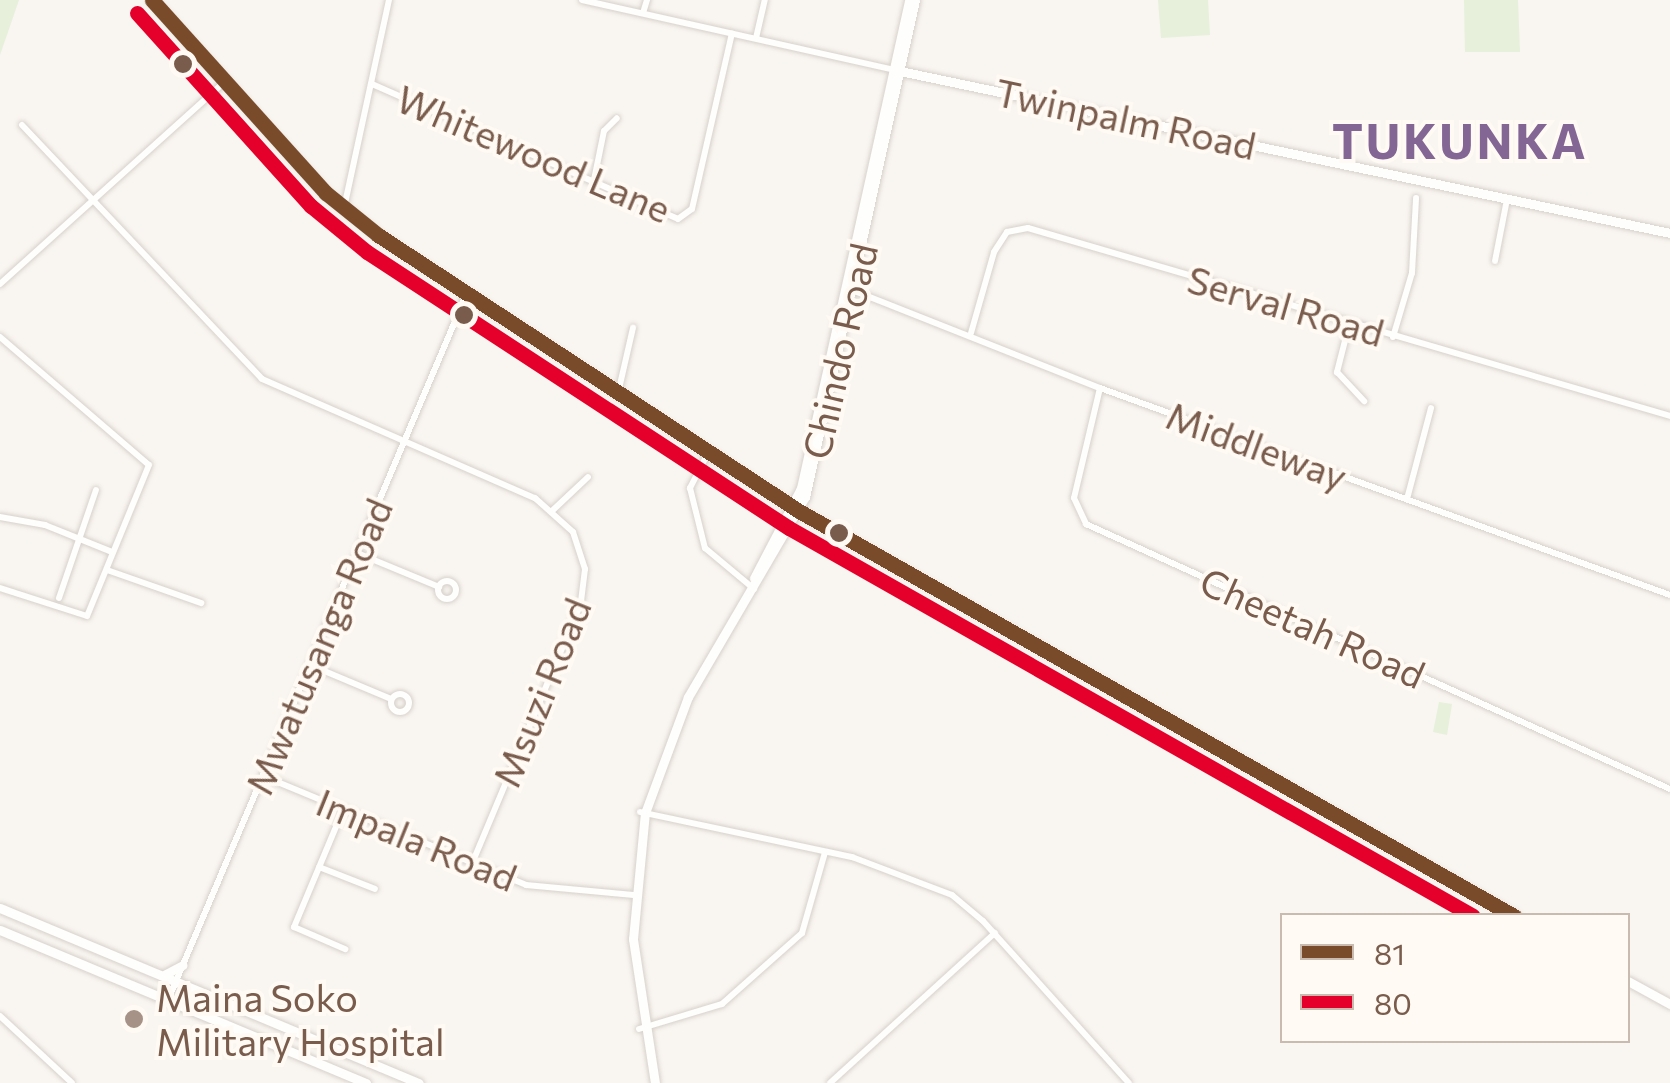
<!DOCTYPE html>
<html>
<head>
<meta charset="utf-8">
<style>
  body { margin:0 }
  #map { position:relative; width:1670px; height:1083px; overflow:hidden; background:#f9f5f0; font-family:Commissioner,sans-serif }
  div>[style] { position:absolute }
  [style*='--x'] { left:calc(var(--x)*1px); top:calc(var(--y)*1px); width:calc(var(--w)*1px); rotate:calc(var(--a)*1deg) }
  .green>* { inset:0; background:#e7f0db }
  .roads { filter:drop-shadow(0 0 2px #d7d1cb) drop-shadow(0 0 2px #d7d1cb) }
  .street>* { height:6px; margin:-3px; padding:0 3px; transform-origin:3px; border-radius:3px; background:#fefefd }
  .street>.ring { margin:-3px; padding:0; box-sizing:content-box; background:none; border:6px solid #fefefd; border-radius:50% }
  .secondary>* { height:9px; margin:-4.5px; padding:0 4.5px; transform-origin:4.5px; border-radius:4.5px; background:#fefefd }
  .bus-1>* { height:15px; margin:-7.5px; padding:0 7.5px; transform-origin:7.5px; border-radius:7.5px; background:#7a4b2a }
  .bus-2>* { height:15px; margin:-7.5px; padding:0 7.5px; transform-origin:7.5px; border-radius:7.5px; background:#e4002b }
  .dots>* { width:28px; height:28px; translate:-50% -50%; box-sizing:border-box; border:5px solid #fffaf3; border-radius:50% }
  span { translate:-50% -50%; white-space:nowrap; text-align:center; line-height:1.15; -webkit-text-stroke:8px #fffaf3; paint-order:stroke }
  .street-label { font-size:38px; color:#7a5c4d }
  .poi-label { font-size:38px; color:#7a5c4d }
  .left { translate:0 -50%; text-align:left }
  .district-label { font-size:48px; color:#846695; font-weight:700; letter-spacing:2.5px }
  .legend { position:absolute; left:1280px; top:913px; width:350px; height:130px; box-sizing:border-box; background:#fffaf3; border:2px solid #cabbb1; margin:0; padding:12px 18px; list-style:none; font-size:30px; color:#7a5c4d }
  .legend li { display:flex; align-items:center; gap:20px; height:50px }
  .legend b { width:50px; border:2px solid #cabbb1 }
</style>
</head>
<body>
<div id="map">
  <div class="green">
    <i style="clip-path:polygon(0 0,19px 0,0 55px)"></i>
    <i style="clip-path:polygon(1158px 0,1208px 0,1210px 35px,1161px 38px)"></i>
    <i style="clip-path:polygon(1464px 0,1518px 0,1520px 52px,1465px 52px)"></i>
    <i style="clip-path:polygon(1439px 702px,1452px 704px,1447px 735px,1433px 732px)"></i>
  </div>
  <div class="roads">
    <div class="street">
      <i style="--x:582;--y:0;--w:320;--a:12.6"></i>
      <i style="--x:643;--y:13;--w:14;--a:-73"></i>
      <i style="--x:756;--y:38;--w:39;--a:-77"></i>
      <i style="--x:372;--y:84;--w:334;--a:23.8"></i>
      <i style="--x:678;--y:219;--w:17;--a:-36"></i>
      <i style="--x:692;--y:209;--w:180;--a:-77.2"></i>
      <i style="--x:22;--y:125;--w:349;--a:46.6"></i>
      <i style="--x:262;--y:379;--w:298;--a:23.6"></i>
      <i style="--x:535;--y:498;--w:51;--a:41.8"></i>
      <i style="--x:573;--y:532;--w:39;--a:72"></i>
      <i style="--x:585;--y:569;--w:34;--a:97"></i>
      <i style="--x:581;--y:603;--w:283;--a:112.7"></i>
      <i style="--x:594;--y:180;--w:50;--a:-78.5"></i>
      <i style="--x:604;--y:131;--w:18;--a:-45"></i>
      <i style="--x:344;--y:208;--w:213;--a:-77.8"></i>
      <i style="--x:1495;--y:261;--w:63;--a:-79"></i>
      <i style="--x:0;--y:284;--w:302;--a:-42"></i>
      <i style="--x:847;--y:288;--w:272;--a:21.6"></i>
      <i style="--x:1100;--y:388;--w:606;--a:19.96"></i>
      <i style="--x:1349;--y:325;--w:49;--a:104.3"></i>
      <i style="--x:1337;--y:372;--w:40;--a:47"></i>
      <i style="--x:971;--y:333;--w:84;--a:-74.1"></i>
      <i style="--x:994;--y:252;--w:24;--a:-57"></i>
      <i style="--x:1007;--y:232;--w:21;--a:-11"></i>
      <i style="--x:1028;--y:228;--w:669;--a:16.32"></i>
      <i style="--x:0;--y:337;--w:196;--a:40.7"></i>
      <i style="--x:149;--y:465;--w:163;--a:112.3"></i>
      <i style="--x:87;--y:616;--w:91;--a:-162.2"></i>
      <i style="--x:1393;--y:337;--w:67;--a:-73.5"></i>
      <i style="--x:1412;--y:273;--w:75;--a:-86.9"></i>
      <i style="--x:1100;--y:388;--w:113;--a:103.3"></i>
      <i style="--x:1074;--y:498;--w:29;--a:65"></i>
      <i style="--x:1086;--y:524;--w:641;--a:24.41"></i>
      <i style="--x:619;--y:389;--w:63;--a:-77.1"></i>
      <i style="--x:709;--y:451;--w:42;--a:117.2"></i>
      <i style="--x:690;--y:488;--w:62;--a:76"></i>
      <i style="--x:705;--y:548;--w:64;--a:39.9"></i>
      <i style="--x:1407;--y:499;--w:94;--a:-75.2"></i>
      <i style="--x:553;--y:510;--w:48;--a:-43.3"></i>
      <i style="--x:0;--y:517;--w:46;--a:10.1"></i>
      <i style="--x:45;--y:525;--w:72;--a:21.9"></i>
      <i style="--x:357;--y:553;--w:89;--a:22.5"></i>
      <i style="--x:107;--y:570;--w:100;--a:19.3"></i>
      <i class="ring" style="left:438px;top:581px;width:12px;height:12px"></i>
      <i style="--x:59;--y:598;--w:114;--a:-71.1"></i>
      <i style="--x:310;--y:665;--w:88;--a:22.8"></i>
      <i class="ring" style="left:391px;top:694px;width:12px;height:12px"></i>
      <i style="--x:263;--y:776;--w:285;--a:22.5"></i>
      <i style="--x:526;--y:885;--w:108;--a:5.3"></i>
      <i style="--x:343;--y:810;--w:127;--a:112.7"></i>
      <i style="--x:294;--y:927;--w:56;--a:23.3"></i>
      <i style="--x:640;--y:812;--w:217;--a:12"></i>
      <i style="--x:852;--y:857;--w:107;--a:20.8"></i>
      <i style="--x:952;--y:895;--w:40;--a:40"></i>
      <i style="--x:983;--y:921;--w:218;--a:48"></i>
      <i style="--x:319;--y:867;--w:60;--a:21.4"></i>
      <i style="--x:168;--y:1000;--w:768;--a:-67.08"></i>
      <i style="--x:0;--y:1016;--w:98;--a:42.9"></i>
      <i style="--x:639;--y:1029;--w:87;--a:-16.8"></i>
      <i style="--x:722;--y:1004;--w:107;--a:-41.6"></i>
      <i style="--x:802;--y:933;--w:84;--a:-74.1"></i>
      <i style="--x:830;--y:1083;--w:223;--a:-42.3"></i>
    </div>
    <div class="secondary">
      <i style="--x:152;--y:0;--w:260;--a:48"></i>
      <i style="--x:326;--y:193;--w:67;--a:38.9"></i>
      <i style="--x:378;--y:235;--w:503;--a:33.25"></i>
      <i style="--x:799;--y:511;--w:823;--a:29.49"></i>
      <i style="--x:900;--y:71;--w:787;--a:11.88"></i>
      <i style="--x:754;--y:578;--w:102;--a:-62.4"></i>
      <i style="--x:801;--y:488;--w:500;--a:-77.5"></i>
      <i style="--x:0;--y:908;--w:454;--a:22.7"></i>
      <i style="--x:0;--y:930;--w:397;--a:22.7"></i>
      <i style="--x:164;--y:975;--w:21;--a:-28"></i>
      <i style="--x:1628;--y:981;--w:48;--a:28.7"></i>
      <i style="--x:655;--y:1083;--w:146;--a:-98.7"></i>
      <i style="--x:633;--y:939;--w:127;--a:-84.6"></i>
      <i style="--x:645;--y:813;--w:124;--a:-69.7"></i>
      <i style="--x:688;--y:697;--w:232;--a:-59.7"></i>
      <i style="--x:805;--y:497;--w:509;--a:-77.52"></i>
    </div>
  </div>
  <div class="bus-1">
    <i style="--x:152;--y:0;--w:260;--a:48"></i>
    <i style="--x:326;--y:193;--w:67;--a:38.9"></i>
    <i style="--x:378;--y:235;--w:503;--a:33.25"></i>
    <i style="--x:799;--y:511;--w:822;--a:29.53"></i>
  </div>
  <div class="bus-2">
    <i style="--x:137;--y:13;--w:260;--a:48"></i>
    <i style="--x:311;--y:206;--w:72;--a:39.4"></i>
    <i style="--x:367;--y:252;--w:504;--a:33.19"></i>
    <i style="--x:789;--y:528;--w:786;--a:29.56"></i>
  </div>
  <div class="dots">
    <i style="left:183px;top:64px;background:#7a5c4d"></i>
    <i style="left:464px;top:315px;background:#7a5c4d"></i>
    <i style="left:839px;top:533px;background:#7a5c4d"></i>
    <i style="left:134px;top:1019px;background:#a69286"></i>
  </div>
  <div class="street-label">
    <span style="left:1126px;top:118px;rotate:12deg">Twinpalm Road</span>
    <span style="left:534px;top:153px;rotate:23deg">Whitewood Lane</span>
    <span style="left:1286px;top:305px;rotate:16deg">Serval Road</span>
    <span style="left:839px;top:351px;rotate:-77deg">Chindo Road</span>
    <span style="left:1257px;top:445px;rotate:20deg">Middleway</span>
    <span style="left:1313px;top:627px;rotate:24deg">Cheetah Road</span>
    <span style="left:318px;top:646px;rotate:-67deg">Mwatusanga Road</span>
    <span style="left:541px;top:692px;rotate:-68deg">Msuzi Road</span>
    <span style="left:417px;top:839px;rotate:22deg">Impala Road</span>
  </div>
  <div class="poi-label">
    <span class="left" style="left:156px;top:1019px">Maina Soko<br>Military Hospital</span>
  </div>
  <div class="district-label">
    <span style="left:1460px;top:140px">TUKUNKA</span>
  </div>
  <ul class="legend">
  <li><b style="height:12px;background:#7a4b2a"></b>81</li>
  <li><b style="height:12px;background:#e4002b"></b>80</li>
  </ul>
</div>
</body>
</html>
